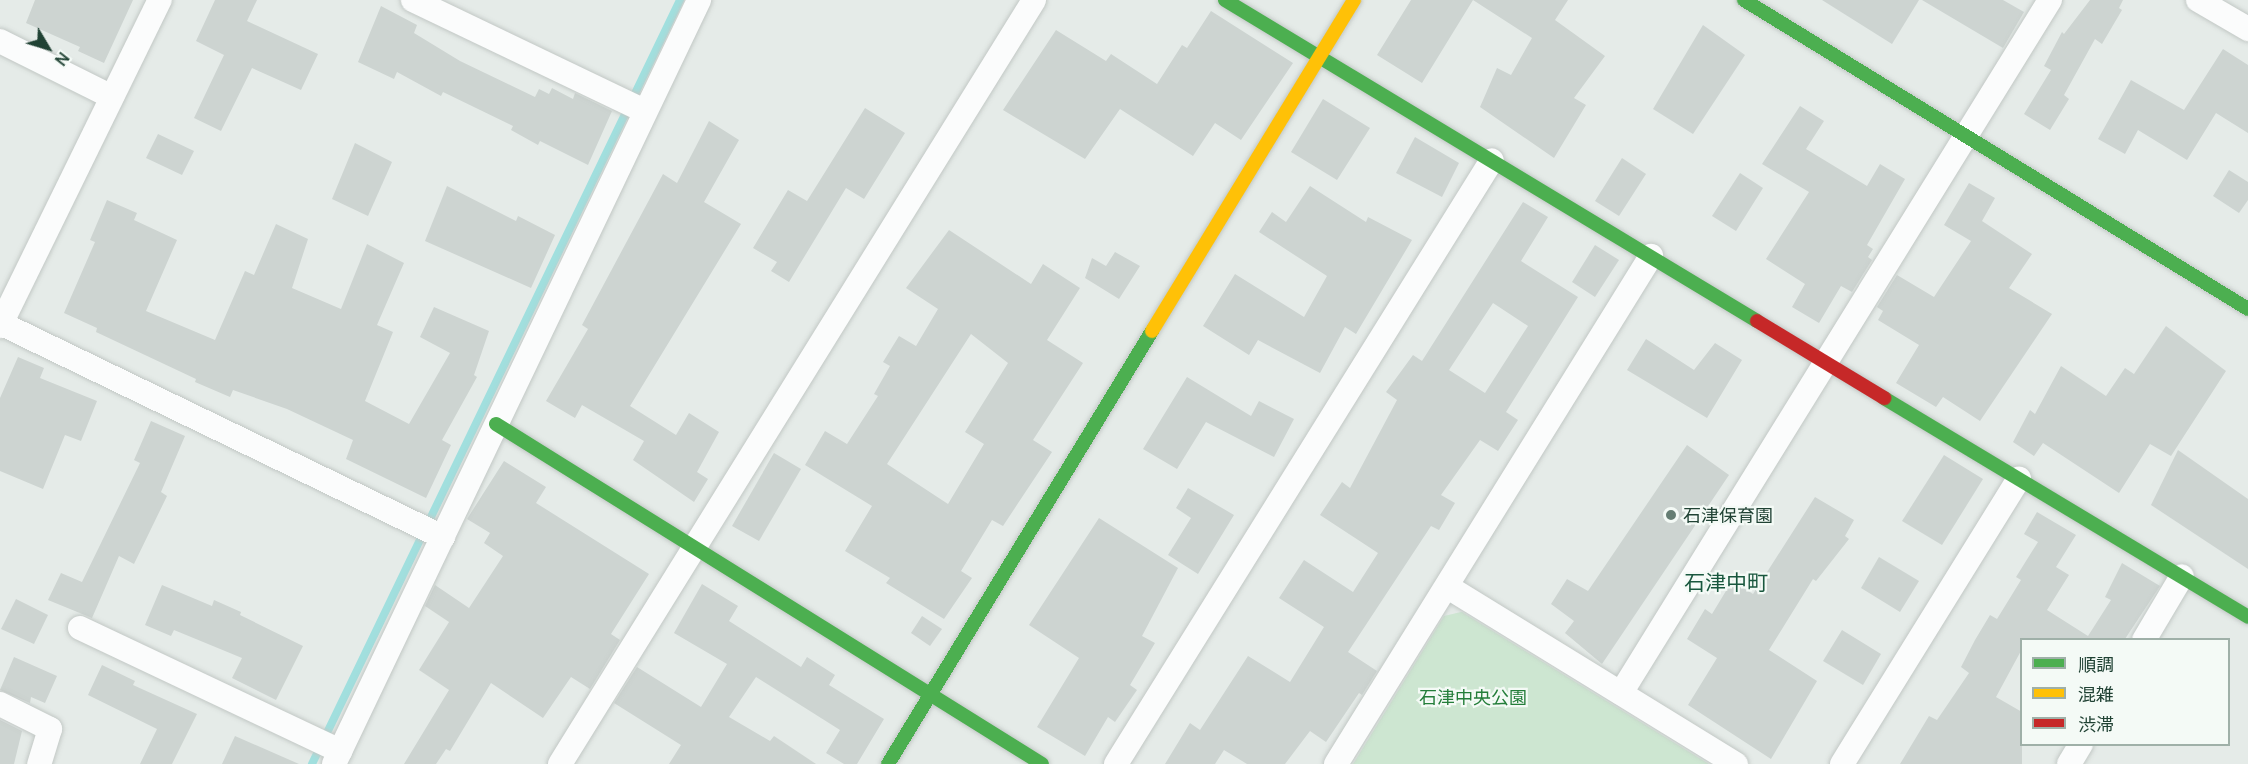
<!DOCTYPE html>
<html>
<head>
<meta charset="utf-8">
<style>
  body { margin:0 }
  #map { position:relative; width:2248px; height:764px; overflow:hidden; background:#e5ebe8; font-family:Manrope,"Noto Sans JP",sans-serif }
  div>[style] { position:absolute }
  [style*='--x'] { left:calc(var(--x)*1px); top:calc(var(--y)*1px); width:calc(var(--w)*1px); rotate:calc(var(--a)*1deg) }
  .green>* { inset:0; background:#cde6d1 }
  .stream>* { height:8px; margin:-4px; padding:0 4px; transform-origin:4px; border-radius:4px; background:#a1dfde }
  .building>* { inset:0; background:#cdd4d1 }
  .roads { filter:drop-shadow(0 0 2px #c2c8c5) drop-shadow(0 0 2px #c2c8c5) }
  .street>* { height:24px; margin:-12px; padding:0 12px; transform-origin:12px; border-radius:12px; background:#fbfcfc }
  .fast>* { height:14px; margin:-7px; padding:0 7px; transform-origin:7px; border-radius:7px; background:#4caf50 }
  .slow>* { height:14px; margin:-7px; padding:0 7px; transform-origin:7px; border-radius:7px; background:#ffc107 }
  .jam>* { height:14px; margin:-7px; padding:0 7px; transform-origin:7px; border-radius:7px; background:#c62828 }
  .dots>* { width:16px; height:16px; translate:-50% -50%; box-sizing:border-box; border:3px solid #f4faf6; border-radius:50% }
  span { translate:-50% -50%; white-space:nowrap; text-align:center; line-height:1.15; -webkit-text-stroke:4.5px #f4faf6; paint-order:stroke }
  .poi-label { font-size:18px; color:#204234 }
  .left { translate:0 -50%; text-align:left }
  .park-label { font-size:18px; color:#247e3a }
  .quarter-label { font-size:21px; color:#19573e }
  .legend { position:absolute; left:2020px; top:638px; width:210px; height:108px; box-sizing:border-box; background:#f4faf6; border:2px solid #9fb0a8; margin:0; padding:8px 10px; list-style:none; font-size:18px; color:#204234 }
  .legend li { display:flex; align-items:center; gap:12px; height:30px }
  .legend b { width:30px; border:2px solid #9fb0a8 }
  .north { position:absolute; left:18px; top:18px; width:60px; height:60px; -webkit-text-stroke:4px #f4faf6; paint-order:stroke; rotate:128deg; font-size:16px; font-weight:700; line-height:24px; text-align:center; color:#204234 }
  .north::after { content:''; display:block; margin:auto; width:21px; height:27px; background:#204234; clip-path:polygon(50% 0,100% 100%,50% 72%,0 100%) }
</style>
</head>
<body>
<div id="map">
  <div class="green">
    <i style="clip-path:polygon(1461px 612px,1462px 612px,1709px 764px,1353px 764px,1444px 616px)"></i>
  </div>
  <div class="stream">
    <i style="--x:312;--y:764;--w:848;--a:-64.28"></i>
  </div>
  <div class="building">
    <i style="clip-path:polygon(35px 0,133px 0,104px 63px,78px 51px,80px 47px,26px 23px)"></i>
    <i style="clip-path:polygon(215px 0,257px 0,247px 21px,318px 54px,301px 90px,252px 68px,221px 131px,194px 118px,224px 55px,196px 41px)"></i>
    <i style="clip-path:polygon(1411px 0,1568px 0,1555px 20px,1605px 56px,1574px 98px,1586px 105px,1554px 158px,1480px 107px,1497px 68px,1511px 75px,1532px 38px,1473px 0,1422px 83px,1377px 55px)"></i>
    <i style="clip-path:polygon(1822px 0,1919px 0,1892px 44px)"></i>
    <i style="clip-path:polygon(1922px 0,2003px 0,2024px 12px,2003px 48px)"></i>
    <i style="clip-path:polygon(2090px 0,2123px 0,2119px 8px,2122px 10px,2102px 44px,2095px 39px,2064px 95px,2069px 99px,2050px 130px,2024px 114px,2051px 70px,2044px 66px,2062px 32px,2064px 34px)"></i>
    <i style="clip-path:polygon(381px 6px,417px 25px,414px 33px,460px 61px,535px 97px,539px 89px,549px 94px,552px 88px,573px 99px,575px 93px,612px 111px,588px 165px,540px 141px,538px 145px,511px 130px,513px 126px,443px 92px,441px 96px,397px 72px,394px 79px,358px 62px)"></i>
    <i style="clip-path:polygon(1211px 11px,1293px 63px,1241px 140px,1215px 123px,1193px 156px,1120px 109px,1085px 159px,1003px 110px,1056px 30px,1106px 61px,1111px 54px,1157px 84px,1182px 45px,1187px 48px)"></i>
    <i style="clip-path:polygon(1703px 25px,1745px 55px,1693px 134px,1653px 109px)"></i>
    <i style="clip-path:polygon(2223px 49px,2248px 65px,2248px 133px,2216px 113px,2187px 160px,2138px 130px,2125px 154px,2098px 139px,2131px 80px,2184px 110px)"></i>
    <i style="clip-path:polygon(1323px 99px,1370px 128px,1337px 180px,1291px 152px)"></i>
    <i style="clip-path:polygon(1800px 106px,1824px 121px,1806px 149px,1867px 186px,1880px 164px,1905px 179px,1867px 245px,1873px 249px,1868px 257px,1872px 260px,1852px 292px,1841px 286px,1819px 323px,1792px 307px,1805px 284px,1766px 259px,1809px 192px,1762px 164px)"></i>
    <i style="clip-path:polygon(865px 108px,905px 133px,864px 199px,846px 188px,789px 282px,771px 271px,777px 262px,753px 248px,788px 190px,807px 201px)"></i>
    <i style="clip-path:polygon(709px 121px,739px 140px,704px 202px,741px 224px,630px 406px,676px 435px,689px 413px,719px 432px,697px 472px,708px 479px,694px 502px,633px 460px,644px 441px,582px 405px,575px 418px,546px 401px,588px 329px,582px 325px,663px 174px,677px 183px)"></i>
    <i style="clip-path:polygon(158px 134px,194px 151px,182px 175px,146px 158px)"></i>
    <i style="clip-path:polygon(1415px 137px,1459px 163px,1442px 197px,1396px 173px)"></i>
    <i style="clip-path:polygon(355px 143px,392px 162px,368px 216px,332px 199px)"></i>
    <i style="clip-path:polygon(1622px 158px,1646px 174px,1619px 216px,1595px 201px)"></i>
    <i style="clip-path:polygon(2229px 170px,2248px 182px,2248px 200px,2239px 213px,2213px 196px)"></i>
    <i style="clip-path:polygon(1740px 173px,1763px 188px,1736px 231px,1712px 216px)"></i>
    <i style="clip-path:polygon(1969px 183px,1995px 198px,1982px 221px,2032px 254px,2009px 288px,2052px 314px,1980px 421px,1943px 397px,1936px 407px,1896px 383px,1919px 345px,1878px 320px,1883px 311px,1877px 307px,1897px 275px,1934px 297px,1971px 241px,1944px 225px)"></i>
    <i style="clip-path:polygon(447px 186px,516px 221px,518px 216px,555px 235px,531px 288px,425px 241px)"></i>
    <i style="clip-path:polygon(1310px 186px,1366px 222px,1368px 217px,1412px 240px,1356px 334px,1345px 327px,1320px 373px,1258px 340px,1249px 355px,1203px 326px,1235px 274px,1304px 317px,1327px 276px,1259px 232px,1272px 212px,1286px 222px)"></i>
    <i style="clip-path:polygon(107px 200px,137px 213px,134px 220px,177px 240px,146px 311px,215px 340px,245px 271px,254px 275px,276px 224px,308px 239px,292px 288px,341px 309px,367px 244px,404px 263px,377px 325px,393px 332px,365px 401px,409px 424px,450px 353px,420px 337px,434px 307px,489px 331px,474px 375px,477px 377px,442px 440px,451px 445px,426px 498px,346px 459px,353px 440px,287px 409px,233px 390px,230px 397px,195px 382px,196px 379px,96px 332px,97px 328px,64px 313px,95px 242px,90px 240px)"></i>
    <i style="clip-path:polygon(evenodd,1523px 202px,1548px 217px,1521px 261px,1578px 297px,1506px 412px,1518px 420px,1498px 451px,1480px 440px,1441px 495px,1455px 503px,1439px 530px,1431px 526px,1348px 652px,1377px 671px,1362px 695px,1359px 693px,1326px 742px,1310px 731px,1285px 764px,1247px 764px,1224px 750px,1215px 764px,1165px 764px,1190px 723px,1200px 730px,1248px 656px,1290px 682px,1324px 627px,1279px 598px,1304px 560px,1353px 592px,1378px 553px,1320px 515px,1342px 482px,1350px 488px,1397px 400px,1386px 392px,1413px 355px,1422px 361px,1523px 202px,1493px 303px,1528px 326px,1485px 393px,1449px 370px,1493px 303px)"></i>
    <i style="clip-path:polygon(evenodd,949px 230px,1031px 284px,1043px 264px,1080px 288px,1047px 340px,1083px 363px,1033px 440px,1052px 452px,1003px 526px,992px 520px,961px 571px,972px 578px,944px 619px,886px 583px,890px 578px,845px 551px,872px 506px,805px 465px,825px 431px,847px 444px,878px 396px,874px 394px,890px 366px,883px 362px,899px 336px,916px 346px,938px 309px,906px 288px,949px 230px,971px 334px,1008px 363px,965px 432px,984px 444px,948px 504px,887px 464px,971px 334px)"></i>
    <i style="clip-path:polygon(1595px 245px,1619px 260px,1595px 297px,1572px 282px)"></i>
    <i style="clip-path:polygon(1115px 252px,1140px 266px,1119px 299px,1085px 278px,1092px 258px,1106px 266px)"></i>
    <i style="clip-path:polygon(2166px 326px,2226px 371px,2171px 456px,2150px 444px,2119px 493px,2043px 443px,2034px 456px,2013px 442px,2030px 410px,2035px 414px,2061px 366px,2106px 396px,2125px 368px,2134px 374px)"></i>
    <i style="clip-path:polygon(1646px 339px,1694px 370px,1715px 343px,1742px 360px,1707px 418px,1627px 370px)"></i>
    <i style="clip-path:polygon(18px 357px,44px 368px,40px 378px,97px 401px,81px 441px,65px 435px,43px 489px,0 471px,0 398px)"></i>
    <i style="clip-path:polygon(1187px 377px,1251px 416px,1259px 401px,1294px 419px,1274px 457px,1206px 422px,1177px 469px,1143px 449px)"></i>
    <i style="clip-path:polygon(151px 421px,185px 436px,161px 492px,167px 496px,134px 564px,119px 556px,92px 618px,48px 600px,61px 573px,82px 582px,140px 463px,134px 460px)"></i>
    <i style="clip-path:polygon(1687px 445px,1729px 475px,1602px 664px,1565px 633px,1574px 621px,1551px 604px,1567px 579px,1588px 591px)"></i>
    <i style="clip-path:polygon(2178px 450px,2248px 499px,2248px 569px,2151px 505px)"></i>
    <i style="clip-path:polygon(774px 453px,801px 469px,759px 541px,732px 526px)"></i>
    <i style="clip-path:polygon(1944px 455px,1983px 479px,1942px 545px,1902px 521px)"></i>
    <i style="clip-path:polygon(504px 461px,546px 487px,536px 503px,649px 574px,611px 634px,620px 640px,590px 689px,571px 677px,543px 718px,491px 683px,450px 751px,446px 749px,436px 764px,404px 764px,449px 690px,419px 670px,449px 622px,425px 606px,435px 585px,469px 608px,503px 556px,484px 543px,490px 533px,467px 519px)"></i>
    <i style="clip-path:polygon(1188px 488px,1234px 515px,1198px 574px,1168px 555px,1191px 518px,1176px 508px)"></i>
    <i style="clip-path:polygon(1815px 497px,1854px 520px,1845px 536px,1849px 539px,1816px 581px,1813px 579px,1769px 650px,1817px 681px,1771px 759px,1688px 705px,1717px 658px,1687px 639px,1705px 609px,1712px 614px,1732px 581px,1753px 594px)"></i>
    <i style="clip-path:polygon(2037px 512px,2076px 535px,2056px 567px,2069px 575px,2047px 610px,2088px 636px,2111px 600px,2105px 597px,2122px 563px,2160px 586px,2125px 639px,2022px 639px,2022px 649px,1996px 697px,2022px 712px,2022px 764px,1900px 764px,1929px 716px,1937px 720px,1969px 673px,1961px 667px,1975px 640px,1990px 615px,1997px 619px,2021px 580px,2016px 577px,2038px 542px,2024px 534px)"></i>
    <i style="clip-path:polygon(1099px 518px,1178px 568px,1142px 636px,1155px 643px,1130px 685px,1137px 690px,1115px 722px,1108px 717px,1085px 756px,1037px 727px,1079px 658px,1029px 625px)"></i>
    <i style="clip-path:polygon(1879px 557px,1919px 581px,1900px 612px,1861px 588px)"></i>
    <i style="clip-path:polygon(702px 584px,738px 606px,729px 621px,801px 667px,807px 657px,835px 675px,829px 685px,884px 719px,857px 764px,844px 764px,826px 753px,840px 730px,756px 677px,729px 717px,770px 741px,774px 736px,816px 764px,669px 764px,681px 745px,614px 703px,637px 667px,701px 707px,727px 664px,674px 633px)"></i>
    <i style="clip-path:polygon(162px 585px,212px 606px,214px 600px,241px 612px,240px 615px,303px 646px,276px 700px,232px 678px,242px 658px,174px 630px,171px 636px,145px 625px)"></i>
    <i style="clip-path:polygon(16px 599px,48px 615px,34px 644px,1px 629px)"></i>
    <i style="clip-path:polygon(922px 616px,942px 629px,930px 646px,911px 633px)"></i>
    <i style="clip-path:polygon(1842px 630px,1881px 654px,1863px 685px,1823px 661px)"></i>
    <i style="clip-path:polygon(14px 657px,57px 676px,45px 703px,31px 697px,30px 703px,0 690px)"></i>
    <i style="clip-path:polygon(102px 665px,135px 681px,133px 685px,197px 714px,172px 764px,140px 764px,157px 729px,88px 695px)"></i>
    <i style="clip-path:polygon(0 720px,22px 731px,14px 764px,0 764px)"></i>
    <i style="clip-path:polygon(235px 736px,299px 764px,222px 764px)"></i>
  </div>
  <div class="roads">
    <div class="street">
      <i style="--x:413;--y:0;--w:257;--a:25.6"></i>
      <i style="--x:2198;--y:0;--w:58;--a:30.1"></i>
      <i style="--x:0;--y:41;--w:125;--a:26.6"></i>
      <i style="--x:0;--y:323;--w:492;--a:25.8"></i>
      <i style="--x:0;--y:326;--w:363;--a:-63.9"></i>
      <i style="--x:1448;--y:587;--w:338;--a:31.6"></i>
      <i style="--x:80;--y:628;--w:288;--a:25.3"></i>
      <i style="--x:2144;--y:640;--w:74;--a:-59.3"></i>
      <i style="--x:1621;--y:693;--w:815;--a:-58.24"></i>
      <i style="--x:0;--y:704;--w:56;--a:26.6"></i>
      <i style="--x:50;--y:729;--w:37;--a:107"></i>
      <i style="--x:334;--y:764;--w:847;--a:-64.46"></i>
      <i style="--x:560;--y:764;--w:899;--a:-58.18"></i>
      <i style="--x:1116;--y:764;--w:711;--a:-58.1"></i>
      <i style="--x:1336;--y:764;--w:598;--a:-58.2"></i>
      <i style="--x:1842;--y:764;--w:336;--a:-58.2"></i>
      <i style="--x:2069;--y:764;--w:23;--a:-59"></i>
    </div>
    <div class="fast">
      <i style="--x:1225;--y:0;--w:621;--a:31.11"></i>
      <i style="--x:1744;--y:0;--w:591;--a:31.51"></i>
      <i style="--x:1884;--y:398;--w:425;--a:31"></i>
      <i style="--x:496;--y:424;--w:643;--a:31.91"></i>
      <i style="--x:888;--y:764;--w:507;--a:-58.63"></i>
    </div>
    <div class="slow">
      <i style="--x:1152;--y:331;--w:388;--a:-58.6"></i>
    </div>
    <div class="jam">
      <i style="--x:1757;--y:321;--w:149;--a:31.2"></i>
    </div>
  </div>
  <div class="dots">
    <i style="left:1671px;top:515px;background:#657d73"></i>
  </div>
  <div class="poi-label">
    <span class="left" style="left:1683px;top:515px">石津保育園</span>
  </div>
  <div class="park-label">
    <span style="left:1473px;top:697px">石津中央公園</span>
  </div>
  <div class="quarter-label">
    <span style="left:1726px;top:582px">石津中町</span>
  </div>
  <ul class="legend">
  <li><b style="height:8px;background:#4caf50"></b>順調</li>
  <li><b style="height:8px;background:#ffc107"></b>混雑</li>
  <li><b style="height:8px;background:#c62828"></b>渋滞</li>
  </ul>
  <div class="north">N</div>
</div>
</body>
</html>
